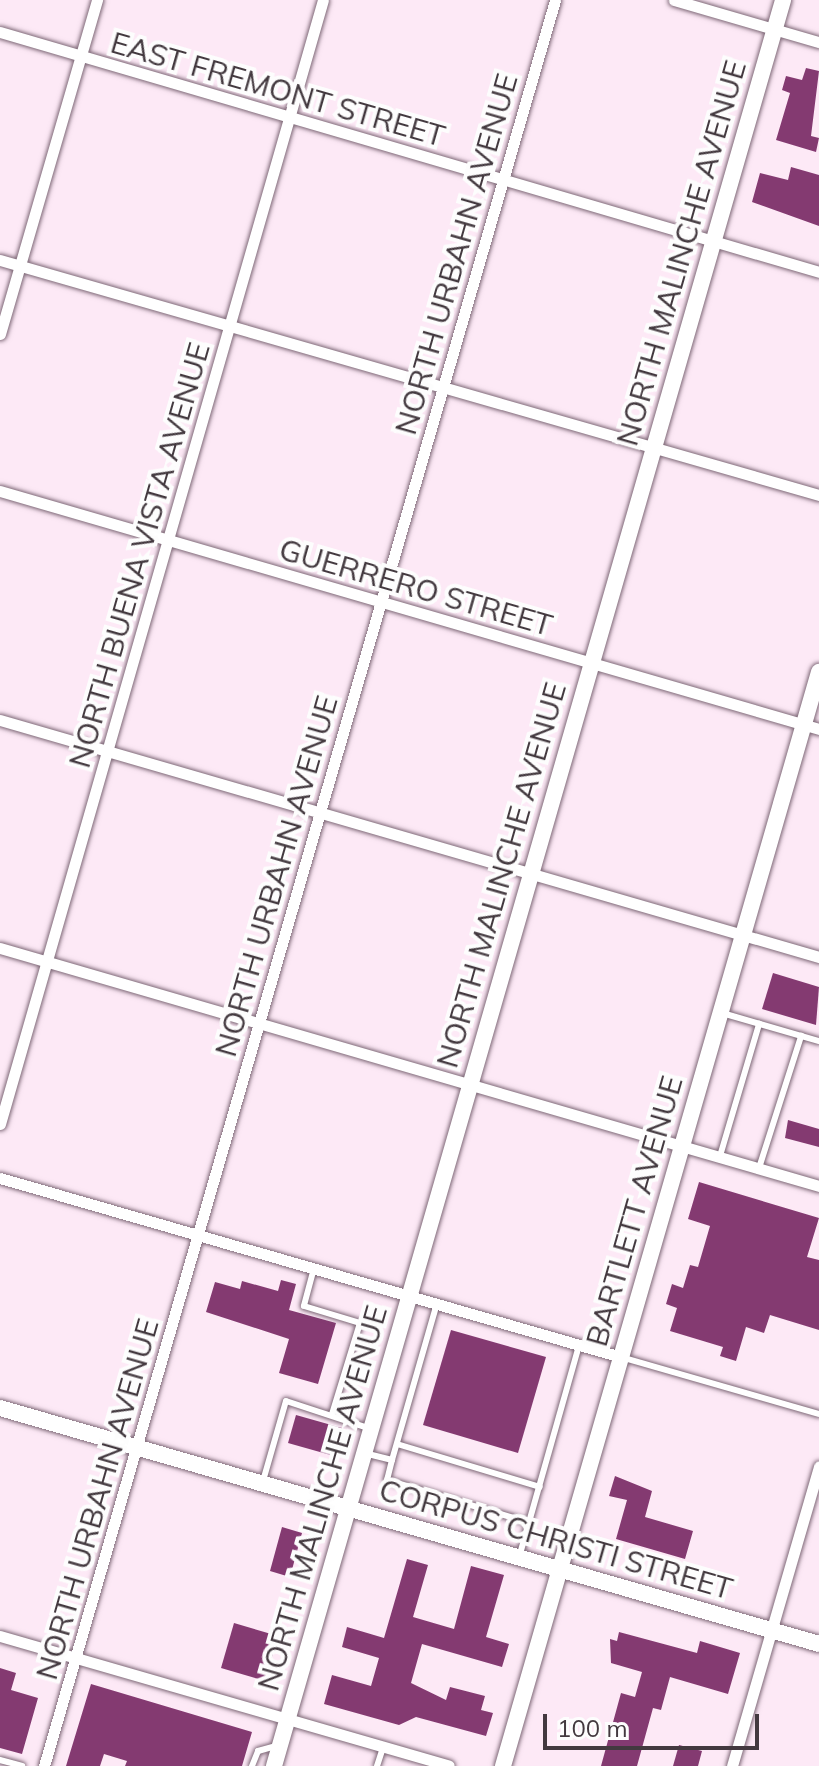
<!DOCTYPE html>
<html>
<head>
<meta charset="utf-8">
<style>
  body { margin:0 }
  #map { position:relative; width:819px; height:1766px; overflow:hidden; background:#fde9f6; font-family:Mulish,sans-serif }
  div>[style] { position:absolute }
  [style*='--x'] { left:calc(var(--x)*1px); top:calc(var(--y)*1px); width:calc(var(--w)*1px); rotate:calc(var(--a)*1deg) }
  .building>* { inset:0; background:#843a71 }
  .roads { filter:drop-shadow(0 0 2px #7e6877) drop-shadow(0 0 2px #7e6877) }
  .service>* { height:6px; margin:-3px; padding:0 3px; transform-origin:3px; border-radius:3px; background:#fff }
  .minor>* { height:11px; margin:-5.5px; padding:0 5.5px; transform-origin:5.5px; border-radius:5.5px; background:#fff }
  .secondary>* { height:16px; margin:-8px; padding:0 8px; transform-origin:8px; border-radius:8px; background:#fff }
  span { translate:-50% -50%; white-space:nowrap; text-align:center; line-height:1.15; -webkit-text-stroke:8px #fdfdfd; paint-order:stroke }
  .street-label { font-size:30px; color:#43393f }
  .scale { position:absolute; left:543px; top:1714px; width:216px; height:36px; box-sizing:border-box; border:4px solid #43393f; border-top:0; padding-left:10px; font-size:24px; line-height:28px; white-space:nowrap; color:#43393f; -webkit-text-stroke:6px #fdfdfd; paint-order:stroke }
</style>
</head>
<body>
<div id="map">
  <div class="building">
    <i style="clip-path:polygon(806px 68px,819px 71px,811px 136px,819px 138px,816px 152px,776px 140px,790px 93px,782px 90px,786px 76px,802px 80px)"></i>
    <i style="clip-path:polygon(791px 167px,819px 175px,819px 226px,752px 202px,760px 173px,788px 180px)"></i>
    <i style="clip-path:polygon(773px 973px,819px 987px,816px 1025px,762px 1009px)"></i>
    <i style="clip-path:polygon(788px 1120px,819px 1129px,819px 1147px,785px 1138px)"></i>
    <i style="clip-path:polygon(699px 1182px,819px 1218px,807px 1257px,819px 1260px,819px 1330px,770px 1315px,764px 1333px,746px 1327px,736px 1361px,720px 1356px,723px 1347px,670px 1331px,677px 1308px,666px 1304px,672px 1284px,683px 1288px,690px 1265px,698px 1267px,710px 1226px,688px 1219px)"></i>
    <i style="clip-path:polygon(281px 1280px,296px 1284px,289px 1310px,336px 1323px,318px 1384px,279px 1373px,289px 1339px,206px 1312px,215px 1282px,240px 1289px,242px 1281px,278px 1291px)"></i>
    <i style="clip-path:polygon(451px 1330px,546px 1357px,518px 1453px,423px 1425px)"></i>
    <i style="clip-path:polygon(296px 1415px,342px 1428px,334px 1456px,288px 1443px)"></i>
    <i style="clip-path:polygon(615px 1476px,652px 1491px,645px 1517px,693px 1531px,685px 1559px,616px 1539px,627px 1500px,609px 1496px)"></i>
    <i style="clip-path:polygon(282px 1527px,302px 1533px,290px 1577px,270px 1571px)"></i>
    <i style="clip-path:polygon(407px 1559px,428px 1565px,413px 1617px,454px 1629px,471px 1566px,504px 1575px,486px 1637px,509px 1644px,502px 1667px,422px 1644px,411px 1683px,446px 1700px,450px 1687px,485px 1696px,481px 1710px,493px 1713px,486px 1736px,416px 1717px,399px 1725px,324px 1704px,332px 1675px,371px 1686px,379px 1658px,342px 1647px,347px 1627px,384px 1638px)"></i>
    <i style="clip-path:polygon(234px 1623px,278px 1636px,265px 1681px,221px 1668px)"></i>
    <i style="clip-path:polygon(619px 1632px,697px 1653px,700px 1641px,740px 1653px,728px 1694px,670px 1677px,661px 1710px,653px 1708px,637px 1766px,601px 1766px,621px 1693px,635px 1697px,642px 1672px,611px 1663px,610px 1639px,617px 1641px)"></i>
    <i style="clip-path:polygon(0 1668px,16px 1673px,11px 1690px,38px 1698px,22px 1754px,0 1748px)"></i>
    <i style="clip-path:polygon(91px 1684px,252px 1732px,242px 1766px,125px 1766px,127px 1761px,104px 1754px,100px 1766px,66px 1766px)"></i>
    <i style="clip-path:polygon(679px 1745px,702px 1751px,698px 1766px,673px 1766px)"></i>
  </div>
  <div class="roads">
    <div class="service">
      <i style="--x:722;--y:1013;--w:101;--a:16.1"></i>
      <i style="--x:720;--y:1156;--w:138;--a:-73.5"></i>
      <i style="--x:759;--y:1168;--w:139;--a:-72.3"></i>
      <i style="--x:314;--y:1268;--w:39;--a:105"></i>
      <i style="--x:304;--y:1306;--w:59;--a:16.9"></i>
      <i style="--x:360;--y:1323;--w:95;--a:107.1"></i>
      <i style="--x:624;--y:1358;--w:203;--a:16"></i>
      <i style="--x:397;--y:1444;--w:149;--a:16.7"></i>
      <i style="--x:364;--y:1453;--w:29;--a:14"></i>
      <i style="--x:392;--y:1460;--w:163;--a:-74"></i>
      <i style="--x:392;--y:1460;--w:21;--a:104"></i>
      <i style="--x:387;--y:1480;--w:149;--a:16.7"></i>
      <i style="--x:263;--y:1481;--w:83;--a:-74"></i>
      <i style="--x:286;--y:1401;--w:86;--a:18.2"></i>
      <i style="--x:520;--y:1554;--w:216;--a:-74.2"></i>
      <i style="--x:0;--y:1760;--w:23;--a:15"></i>
      <i style="--x:252;--y:1766;--w:16;--a:-68"></i>
      <i style="--x:258;--y:1751;--w:19;--a:-16"></i>
      <i style="--x:377;--y:1766;--w:20;--a:-72"></i>
    </div>
    <div class="minor">
      <i style="--x:674;--y:0;--w:151;--a:16.2"></i>
      <i style="--x:0;--y:32;--w:853;--a:16.33"></i>
      <i style="--x:0;--y:260;--w:852;--a:16.01"></i>
      <i style="--x:0;--y:334;--w:348;--a:-73.8"></i>
      <i style="--x:0;--y:491;--w:853;--a:16.2"></i>
      <i style="--x:0;--y:720;--w:853;--a:16.14"></i>
      <i style="--x:0;--y:948;--w:853;--a:16.2"></i>
      <i style="--x:0;--y:1124;--w:1169;--a:-73.97"></i>
      <i style="--x:0;--y:1178;--w:646;--a:16.08"></i>
      <i style="--x:0;--y:1636;--w:467;--a:16.1"></i>
      <i style="--x:44;--y:1766;--w:1838;--a:-73.86"></i>
      <i style="--x:732;--y:1766;--w:312;--a:-73.8"></i>
    </div>
    <div class="secondary">
      <i style="--x:0;--y:1408;--w:852;--a:16.07"></i>
      <i style="--x:274;--y:1766;--w:1838;--a:-73.92"></i>
      <i style="--x:503;--y:1766;--w:1139;--a:-73.89"></i>
    </div>
  </div>
  <div class="street-label">
    <span style="left:278px;top:89px;rotate:16deg">EAST FREMONT STREET</span>
    <span style="left:681px;top:253px;rotate:-74deg">NORTH MALINCHE AVENUE</span>
    <span style="left:456px;top:254px;rotate:-74deg">NORTH URBAHN AVENUE</span>
    <span style="left:139px;top:555px;rotate:-74deg">NORTH BUENA VISTA AVENUE</span>
    <span style="left:416px;top:587px;rotate:16deg">GUERRERO STREET</span>
    <span style="left:501px;top:875px;rotate:-74deg">NORTH MALINCHE AVENUE</span>
    <span style="left:276px;top:876px;rotate:-74deg">NORTH URBAHN AVENUE</span>
    <span style="left:634px;top:1211px;rotate:-74deg">BARTLETT AVENUE</span>
    <span style="left:322px;top:1498px;rotate:-74deg">NORTH MALINCHE AVENUE</span>
    <span style="left:97px;top:1499px;rotate:-74deg">NORTH URBAHN AVENUE</span>
    <span style="left:556px;top:1539px;rotate:16deg">CORPUS CHRISTI STREET</span>
  </div>
  <div class="scale">100 m</div>
</div>
</body>
</html>
